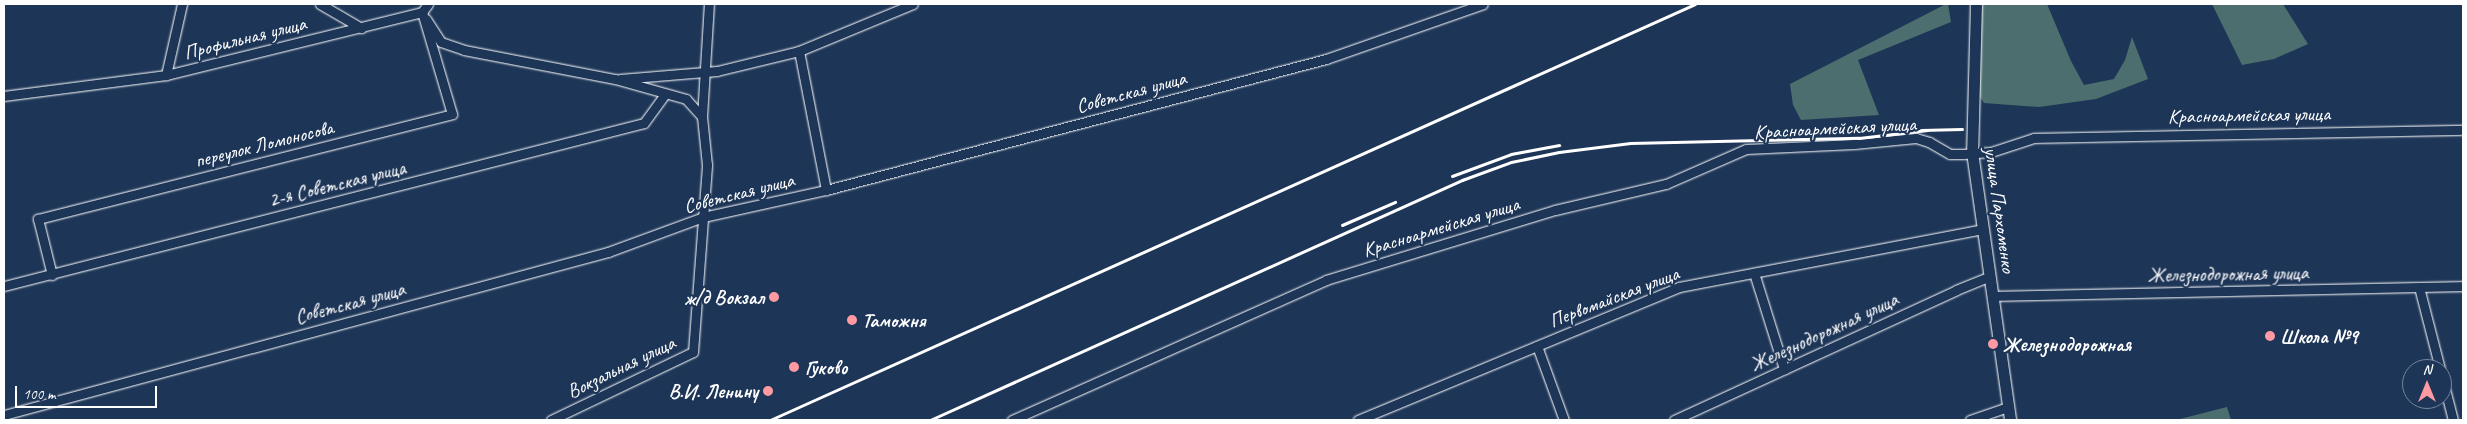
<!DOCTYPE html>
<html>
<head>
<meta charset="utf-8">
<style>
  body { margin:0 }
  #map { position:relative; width:2467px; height:424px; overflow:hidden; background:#1d3557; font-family:Caveat,sans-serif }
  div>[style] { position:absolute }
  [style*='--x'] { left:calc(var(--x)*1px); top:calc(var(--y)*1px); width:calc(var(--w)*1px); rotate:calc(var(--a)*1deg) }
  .green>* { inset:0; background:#4c6e6f }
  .roads { filter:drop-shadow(0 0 1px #fff) drop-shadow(0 0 1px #fff) }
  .minor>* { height:9px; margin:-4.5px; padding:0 4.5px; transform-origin:4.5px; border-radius:4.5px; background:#1d3557 }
  .tertiary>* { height:11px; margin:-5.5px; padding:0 5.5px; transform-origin:5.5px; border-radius:5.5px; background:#1d3557 }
  .rail>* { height:3px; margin:-1.5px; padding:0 1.5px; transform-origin:1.5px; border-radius:1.5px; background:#fff }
  .dots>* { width:14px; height:14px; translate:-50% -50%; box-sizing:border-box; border:2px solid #1d3557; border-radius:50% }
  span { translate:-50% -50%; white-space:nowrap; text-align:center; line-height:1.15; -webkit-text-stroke:4.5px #1d3557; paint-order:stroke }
  .street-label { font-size:20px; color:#fff }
  .poi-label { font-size:20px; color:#fff; font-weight:700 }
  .right { translate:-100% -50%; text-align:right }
  .left { translate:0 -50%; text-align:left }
  .frame { position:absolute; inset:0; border:5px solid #fff; pointer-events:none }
  .north { position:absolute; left:2402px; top:359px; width:50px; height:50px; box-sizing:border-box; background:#1d3557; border:1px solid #77869a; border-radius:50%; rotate:0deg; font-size:14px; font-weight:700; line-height:20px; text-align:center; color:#fff }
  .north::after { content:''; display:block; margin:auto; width:18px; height:22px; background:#ff9aa2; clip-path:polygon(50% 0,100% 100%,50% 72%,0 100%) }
  .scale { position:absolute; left:15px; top:386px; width:142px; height:22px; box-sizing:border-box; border:2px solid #fff; border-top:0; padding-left:6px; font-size:15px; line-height:18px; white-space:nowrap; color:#fff; -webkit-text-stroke:4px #1d3557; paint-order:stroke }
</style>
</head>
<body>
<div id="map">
  <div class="green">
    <i style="clip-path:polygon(1946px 4px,1948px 4px,1951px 22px,1858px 60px,1879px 115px,1801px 120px,1793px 105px,1790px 84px)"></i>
    <i style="clip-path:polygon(1981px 4px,2047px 4px,2071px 61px,2084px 85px,2114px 79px,2125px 60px,2132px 37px,2148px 79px,2096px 99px,2039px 107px,1984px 103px,1976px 91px)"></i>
    <i style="clip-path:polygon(2212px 4px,2283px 4px,2308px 44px,2274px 59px,2242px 65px)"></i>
    <i style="clip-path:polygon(2227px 407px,2231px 420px,2176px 420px)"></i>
  </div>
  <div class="roads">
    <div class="minor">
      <i style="--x:320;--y:4;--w:48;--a:30.3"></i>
      <i style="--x:422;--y:12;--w:10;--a:-53"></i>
      <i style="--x:426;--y:19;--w:27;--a:57"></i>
      <i style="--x:441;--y:42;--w:24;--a:19"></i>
      <i style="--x:464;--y:50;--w:154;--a:10.9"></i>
      <i style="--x:615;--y:79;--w:74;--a:15.7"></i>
      <i style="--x:686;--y:99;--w:24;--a:48"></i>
      <i style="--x:799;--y:51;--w:142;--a:79"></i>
      <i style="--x:166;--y:75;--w:73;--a:-77.3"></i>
      <i style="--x:620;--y:79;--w:97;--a:-4.7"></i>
      <i style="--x:717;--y:71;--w:84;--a:-13.7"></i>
      <i style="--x:799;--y:51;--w:123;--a:-22.4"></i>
      <i style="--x:4;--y:96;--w:163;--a:-7.4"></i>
      <i style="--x:166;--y:75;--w:264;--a:-13.8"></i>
      <i style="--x:1754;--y:273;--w:101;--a:72.6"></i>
      <i style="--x:52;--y:275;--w:58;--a:-104"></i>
      <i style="--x:38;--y:219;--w:427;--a:-14.2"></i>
      <i style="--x:452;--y:114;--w:106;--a:-106.4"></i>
      <i style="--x:4;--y:286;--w:660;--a:-14.29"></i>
      <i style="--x:644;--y:123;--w:34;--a:-54"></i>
      <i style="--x:2419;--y:287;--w:85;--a:75.6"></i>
      <i style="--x:1994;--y:296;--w:469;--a:-1.2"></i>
      <i style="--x:1537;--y:346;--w:79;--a:70"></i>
      <i style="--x:2442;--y:377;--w:44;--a:75.7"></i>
      <i style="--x:4;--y:415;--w:626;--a:-15.1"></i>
      <i style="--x:608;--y:252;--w:101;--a:-20.2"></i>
      <i style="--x:703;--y:217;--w:126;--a:-12.4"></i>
      <i style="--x:826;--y:190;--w:517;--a:-14.68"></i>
      <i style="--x:1326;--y:59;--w:166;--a:-19.3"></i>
      <i style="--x:551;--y:420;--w:157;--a:-25.6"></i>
      <i style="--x:693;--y:352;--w:188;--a:-85.7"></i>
      <i style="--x:707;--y:165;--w:48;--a:-95.9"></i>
      <i style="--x:702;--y:117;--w:113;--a:-86.5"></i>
      <i style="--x:1012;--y:420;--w:344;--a:-24"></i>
      <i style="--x:1326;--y:280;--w:239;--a:-17"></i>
      <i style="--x:1555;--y:210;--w:114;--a:-13.2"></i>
      <i style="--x:1666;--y:184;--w:87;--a:-23.6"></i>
      <i style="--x:1746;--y:149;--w:108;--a:-2.7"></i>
      <i style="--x:1854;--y:144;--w:62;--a:-5.5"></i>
      <i style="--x:1916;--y:138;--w:14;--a:17"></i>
      <i style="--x:1929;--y:142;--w:24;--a:30"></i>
      <i style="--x:1950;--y:154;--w:13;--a:0"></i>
      <i style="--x:1963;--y:154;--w:28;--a:-4"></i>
      <i style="--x:1991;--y:152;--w:45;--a:-18"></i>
      <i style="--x:2034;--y:138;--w:429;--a:-1.1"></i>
      <i style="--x:1358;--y:420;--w:347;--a:-22.5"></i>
      <i style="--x:1679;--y:287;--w:309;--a:-10.8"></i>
      <i style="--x:1674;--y:420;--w:311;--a:-24.7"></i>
      <i style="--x:1956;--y:290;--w:35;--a:-22"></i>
      <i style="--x:1970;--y:420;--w:40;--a:-18.9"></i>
    </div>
    <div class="tertiary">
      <i style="--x:1976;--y:4;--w:148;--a:91.5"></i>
      <i style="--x:1972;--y:152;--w:271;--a:81.9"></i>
    </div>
  </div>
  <div class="rail">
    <i style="--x:1921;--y:130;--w:41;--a:-1.4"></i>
    <i style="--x:1452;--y:176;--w:63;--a:-20.4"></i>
    <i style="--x:1511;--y:154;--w:49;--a:-10.6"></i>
    <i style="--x:1342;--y:225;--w:58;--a:-23.5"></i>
    <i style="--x:770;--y:420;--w:1014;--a:-24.21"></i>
    <i style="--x:930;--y:420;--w:584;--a:-24.28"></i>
    <i style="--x:1462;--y:180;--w:52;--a:-20.2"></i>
    <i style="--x:1511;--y:162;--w:49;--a:-11.8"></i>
    <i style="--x:1559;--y:152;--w:72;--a:-7.2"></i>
    <i style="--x:1630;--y:143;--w:229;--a:-1.3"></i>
    <i style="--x:1859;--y:138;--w:69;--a:-6.6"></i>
  </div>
  <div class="dots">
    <i style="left:774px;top:297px;background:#ff9aa2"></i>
    <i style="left:852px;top:320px;background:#ff9aa2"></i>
    <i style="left:2270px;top:336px;background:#ff9aa2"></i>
    <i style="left:1993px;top:344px;background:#ff9aa2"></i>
    <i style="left:794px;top:367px;background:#ff9aa2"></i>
    <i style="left:768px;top:391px;background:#ff9aa2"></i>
  </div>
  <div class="street-label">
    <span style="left:245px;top:38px;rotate:-14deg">Профильная улица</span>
    <span style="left:1131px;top:92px;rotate:-15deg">Советская улица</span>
    <span style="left:2249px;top:115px;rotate:-1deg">Красноармейская улица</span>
    <span style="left:1835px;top:128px;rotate:-3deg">Красноармейская улица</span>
    <span style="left:264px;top:144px;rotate:-14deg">переулок Ломоносова</span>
    <span style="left:337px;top:184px;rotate:-14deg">2-я Советская улица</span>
    <span style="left:739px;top:193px;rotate:-14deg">Советская улица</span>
    <span style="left:2000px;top:210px;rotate:82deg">улица Пархоменко</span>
    <span style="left:1441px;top:227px;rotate:-17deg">Красноармейская улица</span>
    <span style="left:2228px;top:274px;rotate:-1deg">Железнодорожная улица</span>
    <span style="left:1614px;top:297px;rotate:-21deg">Первомайская улица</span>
    <span style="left:350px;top:303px;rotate:-15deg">Советская улица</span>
    <span style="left:1824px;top:332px;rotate:-25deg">Железнодорожная улица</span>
    <span style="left:621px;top:367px;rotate:-26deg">Вокзальная улица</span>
  </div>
  <div class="poi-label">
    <span class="right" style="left:764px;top:297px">ж/д Вокзал</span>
    <span class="left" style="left:862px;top:320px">Таможня</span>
    <span class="left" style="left:2280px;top:336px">Школа №9</span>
    <span class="left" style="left:2003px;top:344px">Железнодорожная</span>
    <span class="left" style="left:805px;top:367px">Гуково</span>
    <span class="right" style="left:758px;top:391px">В.И. Ленину</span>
  </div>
  <div class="frame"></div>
  <div class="north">N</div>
  <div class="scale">100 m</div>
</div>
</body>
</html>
